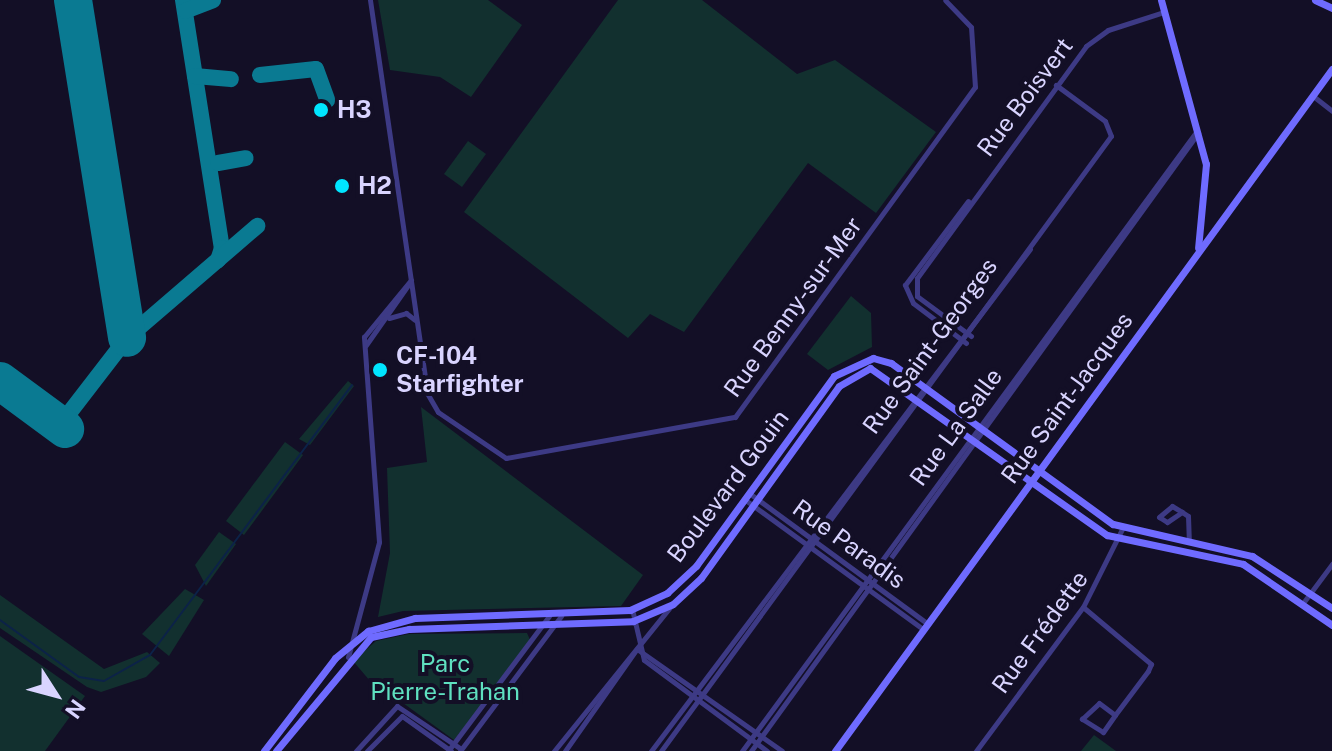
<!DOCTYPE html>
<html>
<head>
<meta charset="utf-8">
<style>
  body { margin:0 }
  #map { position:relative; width:1332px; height:751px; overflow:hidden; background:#130f26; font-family:"Public Sans",sans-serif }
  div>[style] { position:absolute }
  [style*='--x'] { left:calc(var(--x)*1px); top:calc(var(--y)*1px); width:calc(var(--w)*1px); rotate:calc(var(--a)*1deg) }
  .green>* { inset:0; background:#12302f }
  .stream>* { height:2px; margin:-1px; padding:0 1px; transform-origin:1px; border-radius:1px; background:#0c2248 }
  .taxiway>* { height:16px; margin:-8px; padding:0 8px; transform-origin:8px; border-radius:8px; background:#0a7a92 }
  .runway>* { height:38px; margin:-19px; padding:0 19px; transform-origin:19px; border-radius:19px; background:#0a7a92 }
  .street>* { height:5px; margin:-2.5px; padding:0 2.5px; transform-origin:2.5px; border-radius:2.5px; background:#3d3a85 }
  .secondary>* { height:7px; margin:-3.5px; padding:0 3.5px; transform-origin:3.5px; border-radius:3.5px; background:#6f6bff }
  .dots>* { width:22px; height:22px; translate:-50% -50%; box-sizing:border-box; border:4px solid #130f26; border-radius:50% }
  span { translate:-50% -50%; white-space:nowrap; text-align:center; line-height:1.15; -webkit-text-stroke:8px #130f26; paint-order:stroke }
  .street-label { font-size:24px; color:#d9d4ff }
  .poi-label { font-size:24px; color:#d9d4ff; font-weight:700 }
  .left { translate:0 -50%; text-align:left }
  .park-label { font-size:24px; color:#5fe0c0 }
  .north { position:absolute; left:16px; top:655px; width:80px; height:80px; -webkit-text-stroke:6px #130f26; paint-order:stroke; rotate:126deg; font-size:22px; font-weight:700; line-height:32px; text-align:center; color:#d9d4ff }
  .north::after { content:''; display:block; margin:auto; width:28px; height:36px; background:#d9d4ff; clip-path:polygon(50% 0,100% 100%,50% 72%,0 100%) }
</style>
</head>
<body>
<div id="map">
  <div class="green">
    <i style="clip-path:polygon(378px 0,488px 0,522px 25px,471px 97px,440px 77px,390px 70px)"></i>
    <i style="clip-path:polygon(618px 0,702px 0,797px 74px,835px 60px,936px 132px,876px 213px,808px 163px,684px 332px,650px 314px,628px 338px,464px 212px)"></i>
    <i style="clip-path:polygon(468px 141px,486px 154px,462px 187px,444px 174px)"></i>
    <i style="clip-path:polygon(851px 296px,871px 313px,872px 347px,828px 370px,807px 354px)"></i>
    <i style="clip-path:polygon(348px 381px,354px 386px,310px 445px,299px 439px)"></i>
    <i style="clip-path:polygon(421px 407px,643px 575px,621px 606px,403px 611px,378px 617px,390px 553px,387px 468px,427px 462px)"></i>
    <i style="clip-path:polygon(285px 442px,303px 455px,244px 535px,226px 521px)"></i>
    <i style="clip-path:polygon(219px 532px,236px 544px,206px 586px,195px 565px)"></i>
    <i style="clip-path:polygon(185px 589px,204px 600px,169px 656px,142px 634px)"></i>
    <i style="clip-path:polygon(0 595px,104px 669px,147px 652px,160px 663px,146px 677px,101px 692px,87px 687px,0 628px)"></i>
    <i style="clip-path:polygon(527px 633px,531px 642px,454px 740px,403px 703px,388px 702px,353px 661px,376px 641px,409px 634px)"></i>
    <i style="clip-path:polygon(0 636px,85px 696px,45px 751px,0 751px)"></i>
    <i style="clip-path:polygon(1094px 735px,1116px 751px,1081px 751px)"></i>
  </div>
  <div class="stream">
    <i style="--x:0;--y:620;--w:97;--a:35.8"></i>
    <i style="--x:79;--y:677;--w:25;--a:9"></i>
    <i style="--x:104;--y:681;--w:53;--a:-29.5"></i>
    <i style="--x:150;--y:655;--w:337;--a:-53.2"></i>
  </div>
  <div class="taxiway">
    <i style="--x:183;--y:0;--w:251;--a:81.1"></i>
    <i style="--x:222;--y:248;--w:13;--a:108"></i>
    <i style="--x:185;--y:11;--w:30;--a:-21"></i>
    <i style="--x:260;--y:75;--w:56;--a:-6.1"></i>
    <i style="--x:316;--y:69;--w:33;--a:70"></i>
    <i style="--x:195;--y:76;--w:36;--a:5"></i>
    <i style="--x:218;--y:163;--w:28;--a:-10"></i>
    <i style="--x:60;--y:425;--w:110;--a:-52.4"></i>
    <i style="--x:127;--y:338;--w:172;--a:-40.7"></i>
  </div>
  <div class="runway">
    <i style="--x:73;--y:0;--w:342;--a:80.9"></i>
    <i style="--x:0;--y:381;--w:81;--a:36.4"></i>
  </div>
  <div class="street">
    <i style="--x:370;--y:0;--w:397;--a:81.7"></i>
    <i style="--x:427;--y:393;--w:22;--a:60"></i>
    <i style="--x:438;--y:412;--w:82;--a:34.1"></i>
    <i style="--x:506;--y:458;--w:233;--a:-10.2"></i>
    <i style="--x:735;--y:417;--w:408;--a:-54"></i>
    <i style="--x:975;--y:87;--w:60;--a:-93.8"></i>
    <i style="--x:971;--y:27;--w:37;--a:-134"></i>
    <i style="--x:1313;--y:96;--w:24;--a:38"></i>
    <i style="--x:389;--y:318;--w:18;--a:-16"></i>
    <i style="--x:406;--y:313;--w:11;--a:38"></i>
    <i style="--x:971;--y:336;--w:67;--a:-143.5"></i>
    <i style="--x:917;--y:296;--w:18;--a:-90"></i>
    <i style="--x:917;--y:278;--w:287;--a:-53.9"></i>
    <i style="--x:1086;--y:46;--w:27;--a:-36"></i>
    <i style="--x:1108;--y:30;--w:59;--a:-17.8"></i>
    <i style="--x:966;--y:343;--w:66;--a:-143"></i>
    <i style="--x:913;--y:303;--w:20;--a:-114"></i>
    <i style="--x:905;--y:285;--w:105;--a:-53.1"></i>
    <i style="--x:366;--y:345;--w:78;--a:-54.9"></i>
    <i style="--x:749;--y:493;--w:222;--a:36.2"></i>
    <i style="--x:744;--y:499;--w:221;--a:36"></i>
    <i style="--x:1182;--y:512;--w:18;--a:146"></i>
    <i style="--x:1167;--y:522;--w:9;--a:-148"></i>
    <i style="--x:1159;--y:517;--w:17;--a:-40"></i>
    <i style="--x:1172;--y:506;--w:12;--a:31"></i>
    <i style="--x:1182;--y:512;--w:7;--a:34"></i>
    <i style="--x:1188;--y:516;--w:26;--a:88"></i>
    <i style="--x:1303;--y:603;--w:49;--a:-53.4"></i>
    <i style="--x:1083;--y:607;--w:89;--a:40"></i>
    <i style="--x:1151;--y:664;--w:8;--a:113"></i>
    <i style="--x:1148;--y:671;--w:55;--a:126.9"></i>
    <i style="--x:1115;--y:715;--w:21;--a:125"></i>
    <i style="--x:1103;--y:732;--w:25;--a:-148"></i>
    <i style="--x:1082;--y:719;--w:23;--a:-43"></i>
    <i style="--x:1099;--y:703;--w:20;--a:37"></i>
    <i style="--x:632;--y:609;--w:52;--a:76.8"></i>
    <i style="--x:644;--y:660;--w:153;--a:36.5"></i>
    <i style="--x:637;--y:649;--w:177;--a:35.1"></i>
    <i style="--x:348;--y:657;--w:119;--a:-74.9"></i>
    <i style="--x:379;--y:542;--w:206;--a:-94.2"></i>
    <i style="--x:364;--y:337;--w:74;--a:-50.5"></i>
    <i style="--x:356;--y:751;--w:61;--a:-47.7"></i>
    <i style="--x:397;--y:706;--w:77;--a:33.9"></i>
    <i style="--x:367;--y:751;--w:49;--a:-45"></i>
    <i style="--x:402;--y:716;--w:60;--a:35.5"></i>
    <i style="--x:448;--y:751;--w:169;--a:-53.2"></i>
    <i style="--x:460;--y:751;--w:169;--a:-53.2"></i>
    <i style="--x:554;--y:751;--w:188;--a:-51.1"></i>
    <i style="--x:565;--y:751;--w:123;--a:-54.9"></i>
    <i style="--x:651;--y:751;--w:629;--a:-52.95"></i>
    <i style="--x:661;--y:751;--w:762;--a:-53.81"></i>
    <i style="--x:1111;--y:136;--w:16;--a:-112"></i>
    <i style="--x:1105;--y:121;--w:61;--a:-143.7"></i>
    <i style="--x:742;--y:751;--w:768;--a:-53.74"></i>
    <i style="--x:751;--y:751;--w:763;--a:-54.12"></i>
    <i style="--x:976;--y:751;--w:179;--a:-53.4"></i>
    <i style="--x:1083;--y:607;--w:89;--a:-63.4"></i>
  </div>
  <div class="secondary">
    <i style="--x:1161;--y:0;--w:170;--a:74.7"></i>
    <i style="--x:1206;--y:164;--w:84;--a:95.4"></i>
    <i style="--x:1315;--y:0;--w:19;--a:25"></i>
    <i style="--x:264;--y:751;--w:117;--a:-52.6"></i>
    <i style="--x:335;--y:658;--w:43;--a:-39.3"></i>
    <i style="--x:368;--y:631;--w:49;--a:-15.5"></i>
    <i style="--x:415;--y:618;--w:215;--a:-2.1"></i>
    <i style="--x:630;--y:610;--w:41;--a:-24.7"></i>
    <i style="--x:667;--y:593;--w:40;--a:-43"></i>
    <i style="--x:696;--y:566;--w:235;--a:-54"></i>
    <i style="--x:834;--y:376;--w:43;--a:-24.8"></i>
    <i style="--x:873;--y:358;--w:19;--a:16"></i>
    <i style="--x:891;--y:363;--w:274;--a:36"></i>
    <i style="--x:1113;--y:524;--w:143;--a:13"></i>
    <i style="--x:1252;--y:556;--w:95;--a:33"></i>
    <i style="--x:276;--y:751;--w:148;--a:-50.2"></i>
    <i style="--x:371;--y:637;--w:39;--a:-12"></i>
    <i style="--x:409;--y:629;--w:224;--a:-2"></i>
    <i style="--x:633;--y:621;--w:43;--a:-23"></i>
    <i style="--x:673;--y:604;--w:38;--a:-43"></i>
    <i style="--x:701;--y:578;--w:236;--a:-54.3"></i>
    <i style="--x:839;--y:386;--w:36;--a:-30"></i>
    <i style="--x:870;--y:368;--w:290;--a:35.2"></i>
    <i style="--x:1107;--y:535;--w:139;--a:12"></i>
    <i style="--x:1243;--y:564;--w:108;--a:34.4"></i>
    <i style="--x:835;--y:751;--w:844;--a:-53.92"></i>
  </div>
  <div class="dots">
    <i style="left:321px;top:110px;background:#00e5ff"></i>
    <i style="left:342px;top:186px;background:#00e5ff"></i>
    <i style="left:380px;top:370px;background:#00e5ff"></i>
  </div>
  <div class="street-label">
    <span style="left:1025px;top:97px;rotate:-53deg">Rue Boisvert</span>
    <span style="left:793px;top:307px;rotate:-54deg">Rue Benny-sur-Mer</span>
    <span style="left:930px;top:346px;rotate:-54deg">Rue Saint-Georges</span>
    <span style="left:1067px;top:398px;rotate:-54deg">Rue Saint-Jacques</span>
    <span style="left:956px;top:427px;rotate:-54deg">Rue La Salle</span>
    <span style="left:728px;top:486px;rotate:-53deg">Boulevard Gouin</span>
    <span style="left:849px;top:544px;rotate:36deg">Rue Paradis</span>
    <span style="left:1040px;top:632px;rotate:-54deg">Rue Frédette</span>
  </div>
  <div class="poi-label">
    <span class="left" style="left:337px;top:110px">H3</span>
    <span class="left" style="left:358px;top:186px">H2</span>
    <span class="left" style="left:396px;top:370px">CF-104<br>Starfighter</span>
  </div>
  <div class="park-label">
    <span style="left:445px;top:678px">Parc<br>Pierre-Trahan</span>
  </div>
  <div class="north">N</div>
</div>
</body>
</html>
